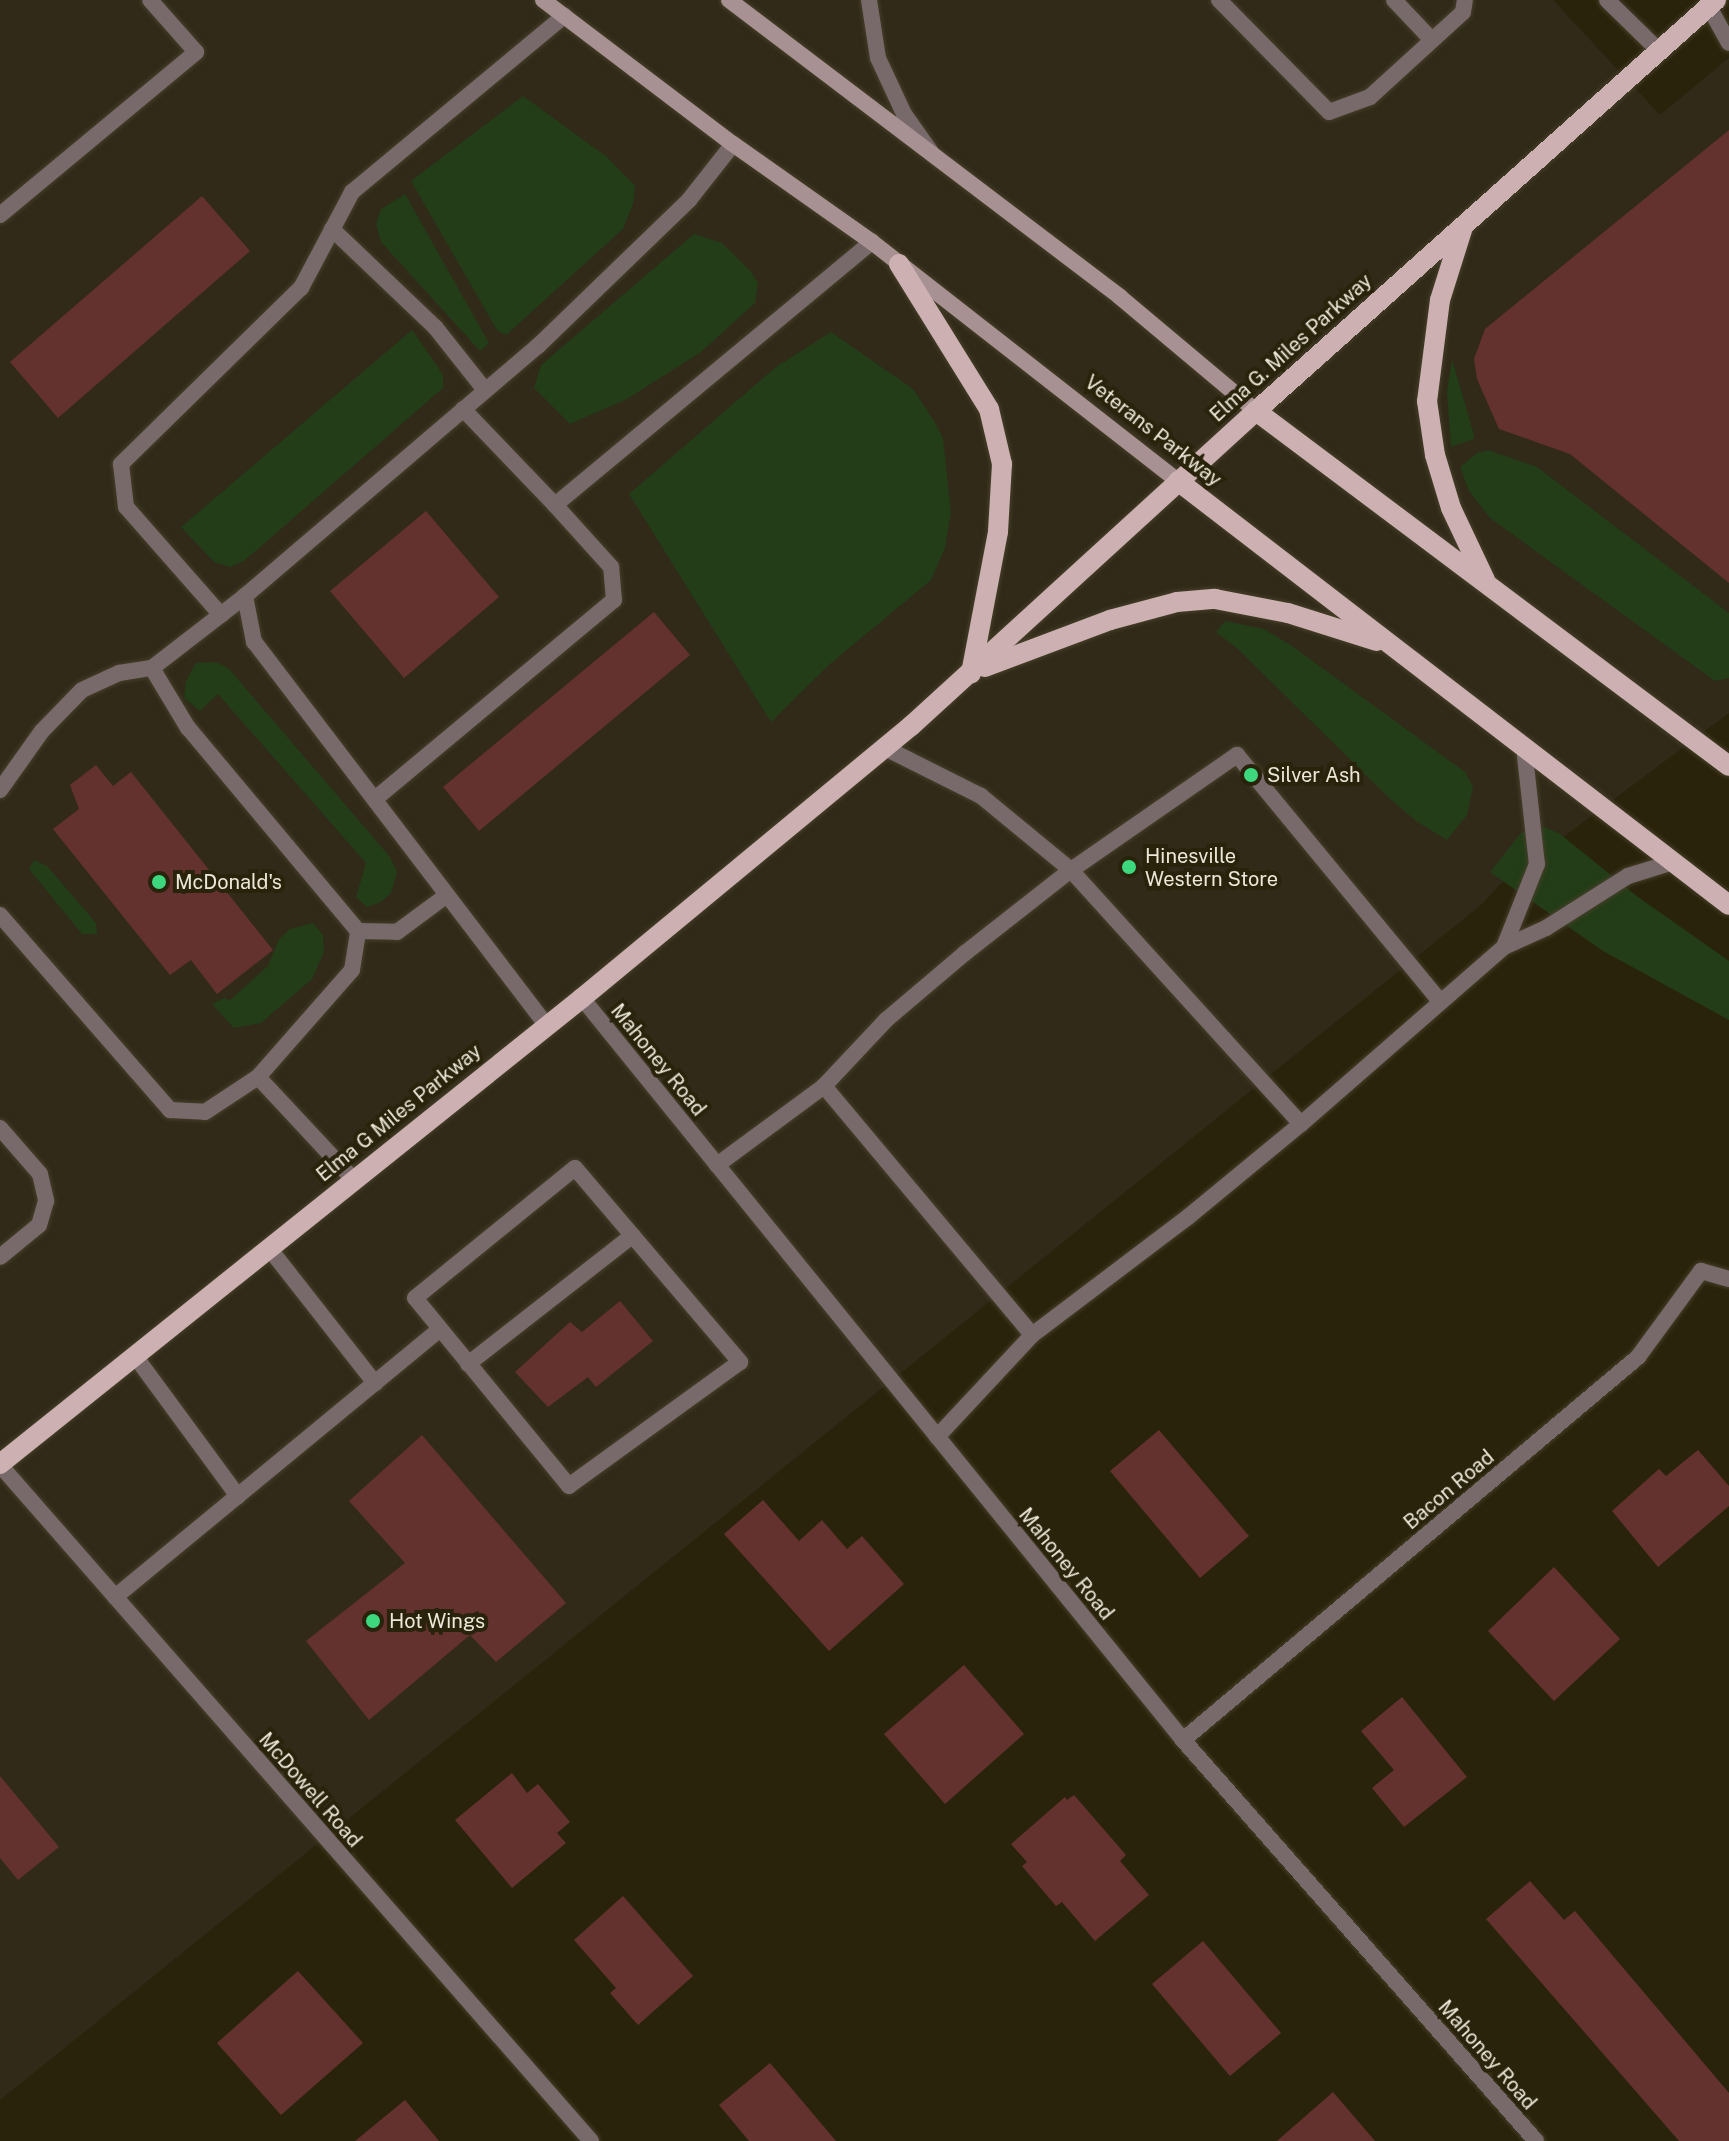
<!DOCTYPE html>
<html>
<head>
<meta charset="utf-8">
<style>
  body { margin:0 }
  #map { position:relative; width:1729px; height:2141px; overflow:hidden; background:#2a230b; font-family:"Public Sans",sans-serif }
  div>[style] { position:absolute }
  .commercial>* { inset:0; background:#312a19 }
  .green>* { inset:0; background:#223d17 }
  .building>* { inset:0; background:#64322e }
  .roads { filter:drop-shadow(0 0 2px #453f28) drop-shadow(0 0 2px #453f28) }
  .lane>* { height:16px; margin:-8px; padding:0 8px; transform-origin:8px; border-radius:8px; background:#78696b }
  .street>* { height:16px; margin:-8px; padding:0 8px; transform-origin:8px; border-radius:8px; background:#78696b }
  .secondary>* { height:16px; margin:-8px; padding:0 8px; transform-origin:8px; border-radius:8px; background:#a89193 }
  .primary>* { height:20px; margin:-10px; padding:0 10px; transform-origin:10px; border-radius:10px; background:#cdb0b2 }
  .dots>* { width:22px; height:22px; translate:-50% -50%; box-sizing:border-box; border:4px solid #2a230b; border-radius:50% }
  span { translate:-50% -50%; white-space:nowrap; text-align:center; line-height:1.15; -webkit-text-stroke:8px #2a230b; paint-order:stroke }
  .street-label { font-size:20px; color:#ece8d9 }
  .poi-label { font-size:20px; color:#ece8d9 }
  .left { translate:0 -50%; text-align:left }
</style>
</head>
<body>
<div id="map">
  <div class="commercial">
    <i style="clip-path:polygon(0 0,1553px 0,1660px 115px,1729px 58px,1729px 713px,1498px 886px,1482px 904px,0 2100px)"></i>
  </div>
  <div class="green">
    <i style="clip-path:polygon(523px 96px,607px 157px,635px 186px,633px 204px,623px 229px,506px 335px,497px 330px,411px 181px)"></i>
    <i style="clip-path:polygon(405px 194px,489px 343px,480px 351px,381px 242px,376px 224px,381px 209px)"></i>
    <i style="clip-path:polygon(694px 234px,722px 243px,751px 272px,758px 283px,755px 303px,701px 352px,627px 399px,570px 424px,534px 388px,541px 365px)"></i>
    <i style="clip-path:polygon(412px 330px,438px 367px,443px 376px,443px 388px,244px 561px,230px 567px,214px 562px,181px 527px)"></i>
    <i style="clip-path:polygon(831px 332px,913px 389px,934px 421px,943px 438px,951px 512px,945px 548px,931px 580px,830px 664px,771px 722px,629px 494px,776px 367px)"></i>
    <i style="clip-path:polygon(1452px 359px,1474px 435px,1474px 439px,1451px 447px,1447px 391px)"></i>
    <i style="clip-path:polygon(1488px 450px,1537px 467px,1729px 613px,1729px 678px,1715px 681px,1490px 518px,1469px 491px,1460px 467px,1477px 453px)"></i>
    <i style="clip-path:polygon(1225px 621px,1264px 629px,1292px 646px,1465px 772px,1473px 786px,1467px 815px,1447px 840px,1416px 821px,1387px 796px,1239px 650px,1216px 632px)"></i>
    <i style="clip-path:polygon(216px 662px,229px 669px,390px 857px,397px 872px,391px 893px,381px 902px,367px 907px,356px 897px,366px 863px,218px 694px,200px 711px,184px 698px,186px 681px,196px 663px)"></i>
    <i style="clip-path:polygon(1542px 826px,1560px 834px,1638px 897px,1729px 961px,1729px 1020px,1603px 951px,1490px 872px,1521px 833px)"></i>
    <i style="clip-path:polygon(34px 860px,47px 866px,96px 923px,97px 934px,82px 934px,29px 869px)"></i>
    <i style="clip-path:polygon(313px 923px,323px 935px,324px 952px,312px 979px,261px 1023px,234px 1028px,212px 1004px,224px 998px,230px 1000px,268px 966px,279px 939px,290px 929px)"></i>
  </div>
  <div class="building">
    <i style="clip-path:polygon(1729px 130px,1729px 583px,1570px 454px,1499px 429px,1477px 379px,1474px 359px,1485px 329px)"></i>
    <i style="clip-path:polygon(202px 196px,250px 251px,58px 418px,10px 362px)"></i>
    <i style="clip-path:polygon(426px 511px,499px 597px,404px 678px,330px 591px)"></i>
    <i style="clip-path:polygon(654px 612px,690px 655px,479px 831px,443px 787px)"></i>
    <i style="clip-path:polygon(96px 765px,113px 786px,131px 772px,273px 950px,217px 994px,191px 960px,170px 975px,53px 829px,79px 809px,70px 785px)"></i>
    <i style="clip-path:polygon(620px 1301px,653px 1341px,596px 1387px,588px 1377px,548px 1407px,515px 1372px,570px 1322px,582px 1332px)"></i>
    <i style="clip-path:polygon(1159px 1430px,1249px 1536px,1200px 1578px,1110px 1471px)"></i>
    <i style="clip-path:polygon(422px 1435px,566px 1603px,496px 1662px,470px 1635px,369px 1720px,306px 1641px,405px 1563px,349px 1501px)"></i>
    <i style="clip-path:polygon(1698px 1450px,1729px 1486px,1729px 1506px,1658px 1567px,1612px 1511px,1659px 1469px,1666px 1476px)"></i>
    <i style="clip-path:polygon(763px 1500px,799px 1541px,822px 1520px,847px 1549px,862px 1536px,904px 1584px,829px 1651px,724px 1534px)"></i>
    <i style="clip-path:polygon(1554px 1567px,1620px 1639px,1554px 1701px,1488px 1631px)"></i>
    <i style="clip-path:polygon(964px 1665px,1024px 1734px,945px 1804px,884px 1734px)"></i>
    <i style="clip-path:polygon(1402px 1697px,1467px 1777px,1404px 1827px,1372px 1788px,1394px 1770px,1361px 1731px)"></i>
    <i style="clip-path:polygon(512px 1773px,527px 1793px,538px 1784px,570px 1822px,557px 1833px,566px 1843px,512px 1888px,455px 1820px)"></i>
    <i style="clip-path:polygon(0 1776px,59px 1847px,18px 1880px,0 1858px)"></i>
    <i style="clip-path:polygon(1074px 1795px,1126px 1855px,1120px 1861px,1149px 1895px,1095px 1941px,1062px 1902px,1056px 1906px,1022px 1866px,1027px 1862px,1011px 1844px,1065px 1797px,1067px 1800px)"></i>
    <i style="clip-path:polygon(1530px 1881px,1564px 1920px,1575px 1911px,1729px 2093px,1729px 2141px,1679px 2141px,1486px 1919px)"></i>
    <i style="clip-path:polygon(623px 1896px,693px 1976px,638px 2025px,610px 1993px,616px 1988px,574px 1940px)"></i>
    <i style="clip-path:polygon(1203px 1941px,1281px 2033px,1230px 2076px,1152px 1984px)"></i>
    <i style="clip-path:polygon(298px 1971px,363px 2043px,281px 2115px,217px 2043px)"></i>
    <i style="clip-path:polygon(770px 2063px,836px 2141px,749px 2141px,719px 2105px)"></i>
    <i style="clip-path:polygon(1333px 2092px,1375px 2141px,1277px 2141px)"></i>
    <i style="clip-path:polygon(405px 2100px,439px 2141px,355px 2141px)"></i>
  </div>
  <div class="roads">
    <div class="lane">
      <i style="left:869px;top:0;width:59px;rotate:81.2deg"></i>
      <i style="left:878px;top:58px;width:62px;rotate:65.1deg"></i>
      <i style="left:904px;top:114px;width:47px;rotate:54.6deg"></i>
      <i style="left:1219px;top:0;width:157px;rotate:45.5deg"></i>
      <i style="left:1329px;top:112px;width:44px;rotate:-20.1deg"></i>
      <i style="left:1370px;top:97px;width:126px;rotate:-42.4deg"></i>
      <i style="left:1463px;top:12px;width:12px;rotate:-81deg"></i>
      <i style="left:1394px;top:0;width:55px;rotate:46.5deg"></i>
      <i style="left:1607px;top:0;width:73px;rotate:44.4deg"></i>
      <i style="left:0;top:215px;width:255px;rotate:-39.7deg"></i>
      <i style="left:196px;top:52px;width:69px;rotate:-131.5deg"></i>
      <i style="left:332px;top:229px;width:142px;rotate:43.6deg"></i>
      <i style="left:435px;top:327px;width:80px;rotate:51.6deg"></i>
      <i style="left:463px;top:409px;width:133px;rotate:46.2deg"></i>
      <i style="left:221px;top:615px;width:144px;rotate:-131.3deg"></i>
      <i style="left:126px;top:507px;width:43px;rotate:-96.6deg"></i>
      <i style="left:121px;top:464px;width:252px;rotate:-44.4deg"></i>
      <i style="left:301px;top:288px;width:109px;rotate:-62deg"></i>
      <i style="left:352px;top:192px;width:276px;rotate:-39.7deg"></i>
      <i style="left:1524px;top:747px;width:118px;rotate:83.7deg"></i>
      <i style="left:1537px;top:864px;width:89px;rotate:111.7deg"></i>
      <i style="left:1504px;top:947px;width:46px;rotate:-24.3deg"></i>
      <i style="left:1546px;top:928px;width:97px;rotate:-32.4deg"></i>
      <i style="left:1628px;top:876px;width:47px;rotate:-17.3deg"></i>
      <i style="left:0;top:790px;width:72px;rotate:-54.6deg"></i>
      <i style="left:42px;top:731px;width:57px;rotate:-45.7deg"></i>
      <i style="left:82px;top:690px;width:41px;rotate:-24.7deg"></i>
      <i style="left:119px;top:673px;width:33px;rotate:-9deg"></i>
      <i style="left:152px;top:668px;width:118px;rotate:-37.7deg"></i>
      <i style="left:375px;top:799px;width:311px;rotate:-39.8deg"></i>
      <i style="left:614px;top:600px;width:33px;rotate:-95deg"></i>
      <i style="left:611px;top:567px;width:84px;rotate:-132.1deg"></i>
      <i style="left:555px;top:505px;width:412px;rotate:-39.7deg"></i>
      <i style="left:0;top:915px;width:259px;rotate:48.9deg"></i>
      <i style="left:170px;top:1110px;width:35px;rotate:3deg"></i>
      <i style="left:205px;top:1112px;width:64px;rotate:-33.4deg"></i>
      <i style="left:258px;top:1077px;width:142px;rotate:-48.7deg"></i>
      <i style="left:352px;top:970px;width:39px;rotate:-81deg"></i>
      <i style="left:358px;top:931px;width:265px;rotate:-129.9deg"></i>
      <i style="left:188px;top:728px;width:70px;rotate:-121deg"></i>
      <i style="left:358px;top:931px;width:39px;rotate:1deg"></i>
      <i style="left:397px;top:932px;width:62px;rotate:-36.5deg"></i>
      <i style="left:547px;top:1026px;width:483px;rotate:-127.3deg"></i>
      <i style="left:254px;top:642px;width:47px;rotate:-101.1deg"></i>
      <i style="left:245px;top:596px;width:385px;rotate:-40.5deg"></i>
      <i style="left:538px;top:346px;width:210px;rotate:-44deg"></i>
      <i style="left:689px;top:200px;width:71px;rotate:-51.8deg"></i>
      <i style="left:258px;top:1077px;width:141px;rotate:47deg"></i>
      <i style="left:824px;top:1086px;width:91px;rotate:-46.8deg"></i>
      <i style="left:886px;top:1020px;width:104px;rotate:-40.3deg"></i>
      <i style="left:965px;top:953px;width:135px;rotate:-38.1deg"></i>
      <i style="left:1071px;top:870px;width:202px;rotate:-34.7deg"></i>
      <i style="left:1237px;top:755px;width:319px;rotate:50.5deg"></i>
      <i style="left:1301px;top:1124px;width:269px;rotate:-41.1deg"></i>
      <i style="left:0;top:1128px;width:61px;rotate:49deg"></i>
      <i style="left:40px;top:1174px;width:28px;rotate:77deg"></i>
      <i style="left:46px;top:1201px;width:25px;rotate:106deg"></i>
      <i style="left:39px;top:1225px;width:50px;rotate:140.6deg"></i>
      <i style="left:717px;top:1165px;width:133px;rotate:-36.4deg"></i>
      <i style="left:824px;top:1086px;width:324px;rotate:50.1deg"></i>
      <i style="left:1032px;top:1335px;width:196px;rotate:-37.1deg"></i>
      <i style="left:1188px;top:1217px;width:146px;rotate:-39.5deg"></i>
      <i style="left:1301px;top:1124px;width:343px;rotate:-132.2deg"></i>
      <i style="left:1071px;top:870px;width:117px;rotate:-140.6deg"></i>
      <i style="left:981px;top:796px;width:107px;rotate:-153.4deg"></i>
      <i style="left:575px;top:1168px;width:255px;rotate:49.6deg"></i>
      <i style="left:740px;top:1362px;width:211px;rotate:144.1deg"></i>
      <i style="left:569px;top:1486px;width:243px;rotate:-129.3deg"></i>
      <i style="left:415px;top:1298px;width:206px;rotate:-39.1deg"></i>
      <i style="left:269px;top:1248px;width:172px;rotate:51.9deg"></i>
      <i style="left:135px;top:1356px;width:174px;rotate:53.7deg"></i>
      <i style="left:468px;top:1364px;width:209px;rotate:-38deg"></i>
      <i style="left:937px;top:1437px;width:139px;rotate:-47deg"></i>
      <i style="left:115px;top:1597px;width:421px;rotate:-39.5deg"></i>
    </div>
    <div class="street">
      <i style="left:1709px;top:7px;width:41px;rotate:60.9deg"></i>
      <i style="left:582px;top:998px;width:955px;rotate:50.99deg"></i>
      <i style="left:1183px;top:1740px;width:534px;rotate:48.64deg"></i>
      <i style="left:0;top:1465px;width:898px;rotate:48.84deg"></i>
      <i style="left:1183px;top:1740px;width:595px;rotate:-40.09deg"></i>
      <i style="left:1638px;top:1357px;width:107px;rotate:-53.8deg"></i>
      <i style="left:1701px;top:1271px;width:29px;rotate:16deg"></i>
    </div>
    <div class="secondary">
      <i style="left:543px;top:0;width:238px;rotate:37.2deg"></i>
      <i style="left:733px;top:144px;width:170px;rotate:35.2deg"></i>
      <i style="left:872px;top:242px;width:388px;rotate:38deg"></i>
      <i style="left:729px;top:0;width:491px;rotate:37.2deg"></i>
      <i style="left:1120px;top:297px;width:177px;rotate:40deg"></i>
    </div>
    <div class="primary">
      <i style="left:1463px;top:227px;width:77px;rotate:107.5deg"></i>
      <i style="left:1440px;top:300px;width:102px;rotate:97.3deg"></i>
      <i style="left:1427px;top:401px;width:55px;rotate:81.6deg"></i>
      <i style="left:1435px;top:455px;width:55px;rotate:73.2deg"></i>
      <i style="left:1451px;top:508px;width:80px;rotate:64.7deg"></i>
      <i style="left:899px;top:264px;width:171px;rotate:58.2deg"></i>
      <i style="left:989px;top:409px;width:57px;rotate:76.7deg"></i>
      <i style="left:1002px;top:464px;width:68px;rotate:93.4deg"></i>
      <i style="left:998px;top:532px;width:144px;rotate:100.8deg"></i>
      <i style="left:1256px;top:411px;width:591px;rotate:36.89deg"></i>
      <i style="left:1178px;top:481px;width:695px;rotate:37.58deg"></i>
      <i style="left:985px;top:667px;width:134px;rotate:-20.6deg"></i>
      <i style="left:1110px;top:620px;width:69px;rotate:-15deg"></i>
      <i style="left:1177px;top:602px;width:38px;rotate:-5deg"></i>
      <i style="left:1215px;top:599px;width:74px;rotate:10.9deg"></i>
      <i style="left:1288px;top:613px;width:93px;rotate:17.5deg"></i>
      <i style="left:0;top:1464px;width:746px;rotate:-38.68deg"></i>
      <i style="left:582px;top:998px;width:427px;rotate:-39.6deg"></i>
      <i style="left:911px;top:726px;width:467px;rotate:-42.4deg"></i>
      <i style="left:1256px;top:411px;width:617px;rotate:-41.78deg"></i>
    </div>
  </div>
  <div class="dots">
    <i style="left:1251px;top:775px;background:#3dd77e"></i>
    <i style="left:1129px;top:867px;background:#3dd77e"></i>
    <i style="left:159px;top:882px;background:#3dd77e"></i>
    <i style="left:373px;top:1621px;background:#3dd77e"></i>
  </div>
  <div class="street-label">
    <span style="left:1291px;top:348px;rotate:-42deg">Elma G. Miles Parkway</span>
    <span style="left:1153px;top:431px;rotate:38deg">Veterans Parkway</span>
    <span style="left:658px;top:1060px;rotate:51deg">Mahoney Road</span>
    <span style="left:399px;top:1113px;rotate:-39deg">Elma G Miles Parkway</span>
    <span style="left:1449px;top:1490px;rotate:-40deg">Bacon Road</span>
    <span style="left:1066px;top:1564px;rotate:51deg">Mahoney Road</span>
    <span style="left:310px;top:1790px;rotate:49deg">McDowell Road</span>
    <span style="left:1487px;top:2055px;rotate:49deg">Mahoney Road</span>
  </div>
  <div class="poi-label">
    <span class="left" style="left:1267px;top:775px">Silver Ash</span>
    <span class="left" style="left:1145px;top:868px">Hinesville<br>Western Store</span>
    <span class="left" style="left:175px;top:882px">McDonald's</span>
    <span class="left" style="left:389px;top:1621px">Hot Wings</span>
  </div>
</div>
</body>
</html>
